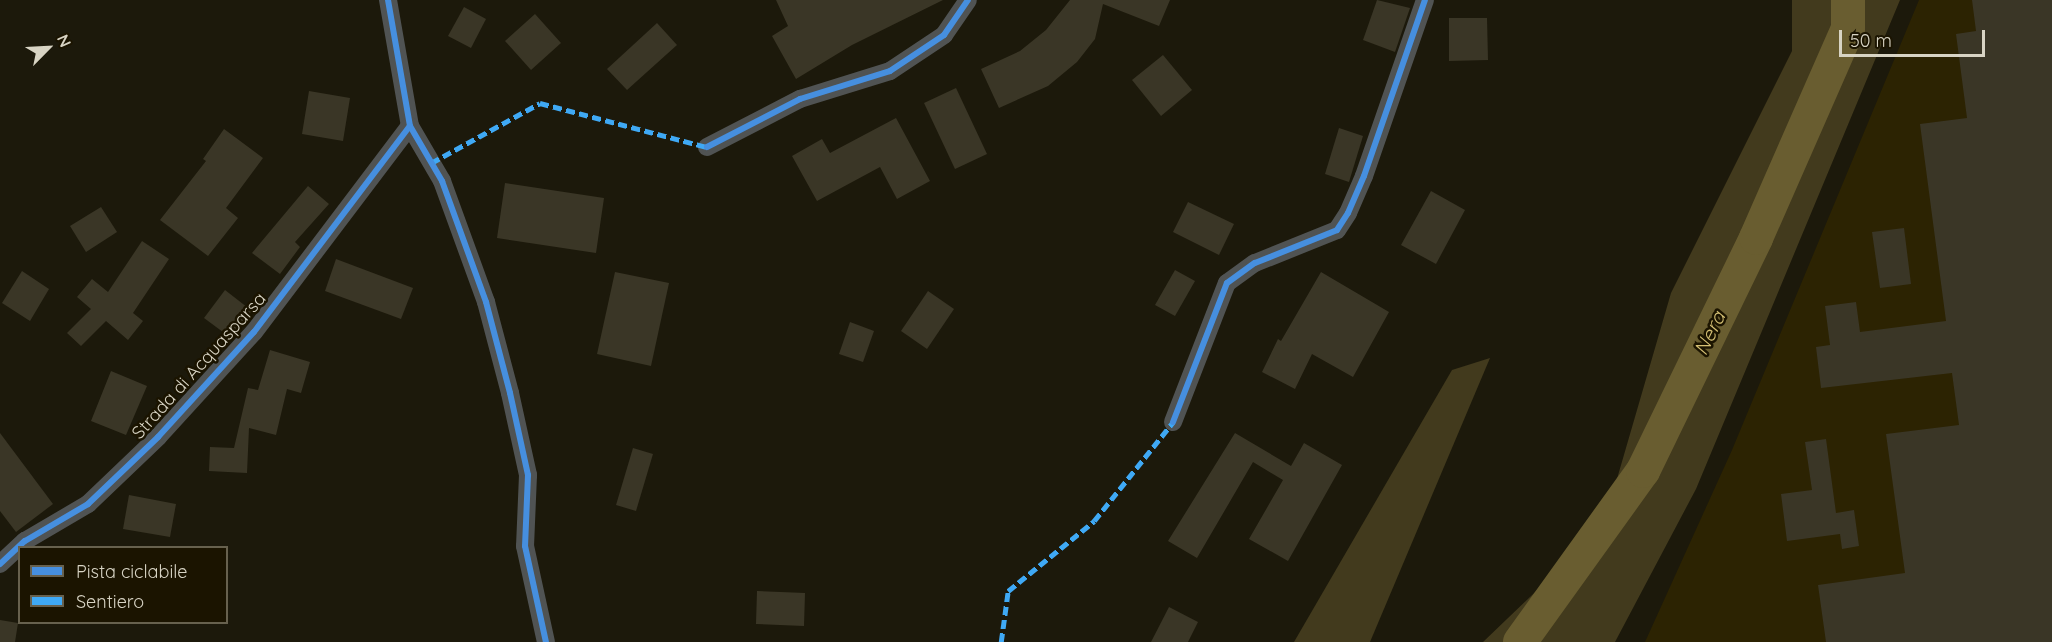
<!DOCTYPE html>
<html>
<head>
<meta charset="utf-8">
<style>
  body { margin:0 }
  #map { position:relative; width:2052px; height:642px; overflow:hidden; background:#1c190b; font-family:Quicksand,sans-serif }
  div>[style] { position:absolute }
  .built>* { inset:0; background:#2c2302 }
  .green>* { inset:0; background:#423a1d }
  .river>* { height:34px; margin:-17px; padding:0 17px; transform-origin:17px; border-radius:17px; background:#695d30 }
  .building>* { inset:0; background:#3a3626 }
  .street>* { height:18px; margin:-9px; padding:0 9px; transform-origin:9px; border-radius:9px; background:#505353 }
  .quiet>* { height:4.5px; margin-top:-2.25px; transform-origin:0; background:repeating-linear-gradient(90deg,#3fa9f5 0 9px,transparent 0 13.5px) }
  .cycleway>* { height:6px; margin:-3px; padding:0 3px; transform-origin:3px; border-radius:3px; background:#468fdf }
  span { translate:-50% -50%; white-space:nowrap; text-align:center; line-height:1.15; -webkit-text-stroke:5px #1b1400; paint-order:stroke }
  .street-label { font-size:18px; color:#d8d4c4 }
  .water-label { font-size:20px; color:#d5c074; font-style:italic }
  .legend { position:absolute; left:18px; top:546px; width:210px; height:78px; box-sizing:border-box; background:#1b1400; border:2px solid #67614e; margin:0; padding:8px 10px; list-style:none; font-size:18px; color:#d8d4c4 }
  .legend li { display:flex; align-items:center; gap:12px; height:30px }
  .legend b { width:30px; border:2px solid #67614e }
  .north { position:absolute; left:18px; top:18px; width:60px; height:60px; -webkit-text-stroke:4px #1b1400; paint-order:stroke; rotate:66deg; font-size:16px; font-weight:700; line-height:24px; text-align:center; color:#d8d4c4 }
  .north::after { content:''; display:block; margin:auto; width:21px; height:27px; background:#d8d4c4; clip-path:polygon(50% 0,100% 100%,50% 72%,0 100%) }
  .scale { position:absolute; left:1839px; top:30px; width:146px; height:27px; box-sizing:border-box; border:3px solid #d8d4c4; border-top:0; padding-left:8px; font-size:18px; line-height:21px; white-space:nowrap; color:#d8d4c4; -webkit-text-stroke:4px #1b1400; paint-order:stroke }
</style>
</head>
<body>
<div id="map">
  <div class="built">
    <i style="clip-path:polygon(1919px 0,2052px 0,2052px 642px,1645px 642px,1732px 450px)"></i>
  </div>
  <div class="green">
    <i style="clip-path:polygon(1792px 0,1900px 0,1696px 489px,1615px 642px,1483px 642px,1603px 527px,1671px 293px,1792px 51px)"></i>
    <i style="clip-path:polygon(1490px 358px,1370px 642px,1294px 642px,1452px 370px)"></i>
  </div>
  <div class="river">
    <i style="left:1520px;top:642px;width:211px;rotate:-54.3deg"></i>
    <i style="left:1643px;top:471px;width:259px;rotate:-64.1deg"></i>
    <i style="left:1756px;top:238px;width:229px;rotate:-66.3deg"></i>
    <i style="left:1848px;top:28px;width:28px;rotate:-90deg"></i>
  </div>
  <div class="building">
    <i style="clip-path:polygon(776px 0,943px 0,852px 45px,796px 79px,772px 36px,788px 26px)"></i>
    <i style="clip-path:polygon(1070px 0,1170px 0,1159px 26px,1103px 4px,1095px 39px,1077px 62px,1048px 86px,999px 108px,981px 69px,1020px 51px,1046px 30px)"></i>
    <i style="clip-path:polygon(1377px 0,1410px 8px,1395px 52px,1363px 40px)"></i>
    <i style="clip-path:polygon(1972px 0,2052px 0,2052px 642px,1826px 642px,1818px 585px,1905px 573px,1886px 434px,1959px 425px,1952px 373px,1821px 388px,1816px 347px,1830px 345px,1825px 306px,1856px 302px,1860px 332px,1946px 321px,1920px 124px,1967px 118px,1956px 34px,1976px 31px)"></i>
    <i style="clip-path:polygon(464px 7px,486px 19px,471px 48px,448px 36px)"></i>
    <i style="clip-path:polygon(535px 14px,561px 43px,531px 70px,505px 41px)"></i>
    <i style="clip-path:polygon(1449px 18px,1487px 18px,1488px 60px,1449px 61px)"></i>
    <i style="clip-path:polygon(657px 23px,677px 45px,627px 90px,607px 69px)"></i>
    <i style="clip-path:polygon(1163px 55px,1192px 90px,1161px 116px,1132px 80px)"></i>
    <i style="clip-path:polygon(956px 88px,987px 154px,955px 169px,924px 103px)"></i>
    <i style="clip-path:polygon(309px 91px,350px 98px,343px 141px,302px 134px)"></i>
    <i style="clip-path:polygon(896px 118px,930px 181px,897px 199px,880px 167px,817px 201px,792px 156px,822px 139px,830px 153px)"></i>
    <i style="clip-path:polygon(1339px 128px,1363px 136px,1349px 182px,1325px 174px)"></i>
    <i style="clip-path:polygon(224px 129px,263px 158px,226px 208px,238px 218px,208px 256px,160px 220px,206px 161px,203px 159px)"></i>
    <i style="clip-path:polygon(505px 183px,604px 198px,596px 253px,497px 238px)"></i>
    <i style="clip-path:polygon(308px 186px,329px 204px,295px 242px,300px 247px,280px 274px,252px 253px)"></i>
    <i style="clip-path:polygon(1431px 191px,1465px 210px,1436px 264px,1401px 245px)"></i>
    <i style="clip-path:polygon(1188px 202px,1234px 224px,1219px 255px,1173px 232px)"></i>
    <i style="clip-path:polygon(101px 207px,117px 232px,86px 252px,70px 226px)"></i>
    <i style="clip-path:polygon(1904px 228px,1911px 284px,1880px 288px,1872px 232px)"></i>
    <i style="clip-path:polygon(142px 241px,169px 259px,133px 313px,143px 321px,128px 340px,106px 321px,81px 346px,67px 333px,91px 309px,77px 297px,92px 279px,108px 292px)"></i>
    <i style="clip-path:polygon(336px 259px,413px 288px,401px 319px,325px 291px)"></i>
    <i style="clip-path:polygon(1175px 270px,1195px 281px,1175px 316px,1155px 305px)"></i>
    <i style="clip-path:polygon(22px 271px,49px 289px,30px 321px,2px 303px)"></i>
    <i style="clip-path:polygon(615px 272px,669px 283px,651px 366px,597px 354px)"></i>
    <i style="clip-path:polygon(1321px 272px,1389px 312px,1353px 377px,1312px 354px,1295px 389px,1262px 372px,1278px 339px,1281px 341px)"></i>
    <i style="clip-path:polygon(225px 290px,252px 311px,231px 338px,204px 318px)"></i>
    <i style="clip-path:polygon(928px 291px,954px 309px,927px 349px,901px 331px)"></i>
    <i style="clip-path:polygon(850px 322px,874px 331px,863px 362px,839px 354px)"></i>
    <i style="clip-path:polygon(270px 350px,310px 362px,301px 393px,287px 389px,276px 435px,249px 428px,247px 473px,209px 471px,210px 447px,234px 448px,248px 388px,258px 390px)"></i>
    <i style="clip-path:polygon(111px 371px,147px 386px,126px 435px,91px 421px)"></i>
    <i style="clip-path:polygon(0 433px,53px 504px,16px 532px,0 511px)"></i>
    <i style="clip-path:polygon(1235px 433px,1291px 466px,1304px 443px,1342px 465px,1288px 561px,1249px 539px,1283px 480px,1253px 462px,1197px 558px,1168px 541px)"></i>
    <i style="clip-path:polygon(1826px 439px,1836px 513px,1854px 510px,1859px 546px,1842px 549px,1840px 534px,1787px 541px,1781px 494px,1812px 490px,1805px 442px)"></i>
    <i style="clip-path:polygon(633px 448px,653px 454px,636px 511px,616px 505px)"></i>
    <i style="clip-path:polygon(129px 495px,176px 504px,170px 537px,123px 529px)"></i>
    <i style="clip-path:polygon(757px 591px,805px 593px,804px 626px,756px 624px)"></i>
    <i style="clip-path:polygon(1169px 607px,1198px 622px,1188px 642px,1151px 642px)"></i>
    <i style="clip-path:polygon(0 620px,18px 623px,15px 642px,0 642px)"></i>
  </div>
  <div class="street">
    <i style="left:388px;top:0;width:128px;rotate:80.1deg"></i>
    <i style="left:410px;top:126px;width:64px;rotate:59.8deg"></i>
    <i style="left:442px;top:181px;width:129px;rotate:70deg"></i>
    <i style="left:486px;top:302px;width:94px;rotate:75.2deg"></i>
    <i style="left:510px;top:393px;width:84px;rotate:77.6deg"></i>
    <i style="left:528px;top:475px;width:71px;rotate:92.4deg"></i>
    <i style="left:525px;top:546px;width:98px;rotate:77.7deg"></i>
    <i style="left:707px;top:147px;width:105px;rotate:-27.3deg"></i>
    <i style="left:800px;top:99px;width:94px;rotate:-17.3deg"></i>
    <i style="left:890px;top:71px;width:65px;rotate:-33.7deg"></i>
    <i style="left:944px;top:35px;width:42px;rotate:-55.6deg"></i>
    <i style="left:1173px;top:422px;width:149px;rotate:-68.8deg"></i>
    <i style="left:1227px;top:283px;width:34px;rotate:-36deg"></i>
    <i style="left:1255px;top:263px;width:88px;rotate:-21.9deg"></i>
    <i style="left:1337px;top:230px;width:20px;rotate:-57deg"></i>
    <i style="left:1348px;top:213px;width:40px;rotate:-66.6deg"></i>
    <i style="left:1364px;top:176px;width:186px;rotate:-70.9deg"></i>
    <i style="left:0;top:564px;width:34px;rotate:-43deg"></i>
    <i style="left:25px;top:541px;width:73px;rotate:-30.4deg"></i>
    <i style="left:88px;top:504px;width:97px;rotate:-43.7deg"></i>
    <i style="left:158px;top:437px;width:142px;rotate:-47.6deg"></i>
    <i style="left:254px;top:332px;width:258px;rotate:-52.9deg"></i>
  </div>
  <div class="quiet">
    <i style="left:431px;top:163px;width:124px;rotate:-28.8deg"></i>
    <i style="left:540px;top:103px;width:173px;rotate:14.8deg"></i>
    <i style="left:1001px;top:642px;width:51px;rotate:-82.2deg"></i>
    <i style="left:1008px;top:591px;width:111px;rotate:-39.1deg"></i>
    <i style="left:1094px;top:521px;width:127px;rotate:-51.4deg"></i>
  </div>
  <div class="cycleway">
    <i style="left:388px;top:0;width:128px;rotate:80.1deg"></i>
    <i style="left:410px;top:126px;width:64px;rotate:59.8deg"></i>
    <i style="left:442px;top:181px;width:129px;rotate:70deg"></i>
    <i style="left:486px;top:302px;width:94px;rotate:75.2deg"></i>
    <i style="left:510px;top:393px;width:84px;rotate:77.6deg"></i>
    <i style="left:528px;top:475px;width:71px;rotate:92.4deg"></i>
    <i style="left:525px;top:546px;width:98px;rotate:77.7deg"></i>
    <i style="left:707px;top:147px;width:105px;rotate:-27.3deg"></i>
    <i style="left:800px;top:99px;width:94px;rotate:-17.3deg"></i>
    <i style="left:890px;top:71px;width:65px;rotate:-33.7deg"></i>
    <i style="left:944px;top:35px;width:42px;rotate:-55.6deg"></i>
    <i style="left:1173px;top:422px;width:149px;rotate:-68.8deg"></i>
    <i style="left:1227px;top:283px;width:34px;rotate:-36deg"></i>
    <i style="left:1255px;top:263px;width:88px;rotate:-21.9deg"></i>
    <i style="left:1337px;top:230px;width:20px;rotate:-57deg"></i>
    <i style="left:1348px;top:213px;width:40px;rotate:-66.6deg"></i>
    <i style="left:1364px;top:176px;width:186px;rotate:-70.9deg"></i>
    <i style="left:0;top:564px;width:34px;rotate:-43deg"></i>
    <i style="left:25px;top:541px;width:73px;rotate:-30.4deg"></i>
    <i style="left:88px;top:504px;width:97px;rotate:-43.7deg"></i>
    <i style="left:158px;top:437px;width:142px;rotate:-47.6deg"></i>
    <i style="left:254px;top:332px;width:258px;rotate:-52.9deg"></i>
  </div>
  <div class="street-label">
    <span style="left:199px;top:366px;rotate:-48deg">Strada di Acquasparsa</span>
  </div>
  <div class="water-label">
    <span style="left:1709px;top:333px;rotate:-64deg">Nera</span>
  </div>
  <ul class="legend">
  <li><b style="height:8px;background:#468fdf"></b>Pista ciclabile</li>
  <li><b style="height:8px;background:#3fa9f5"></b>Sentiero</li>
  </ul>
  <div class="north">N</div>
  <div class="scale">50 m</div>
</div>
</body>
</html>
